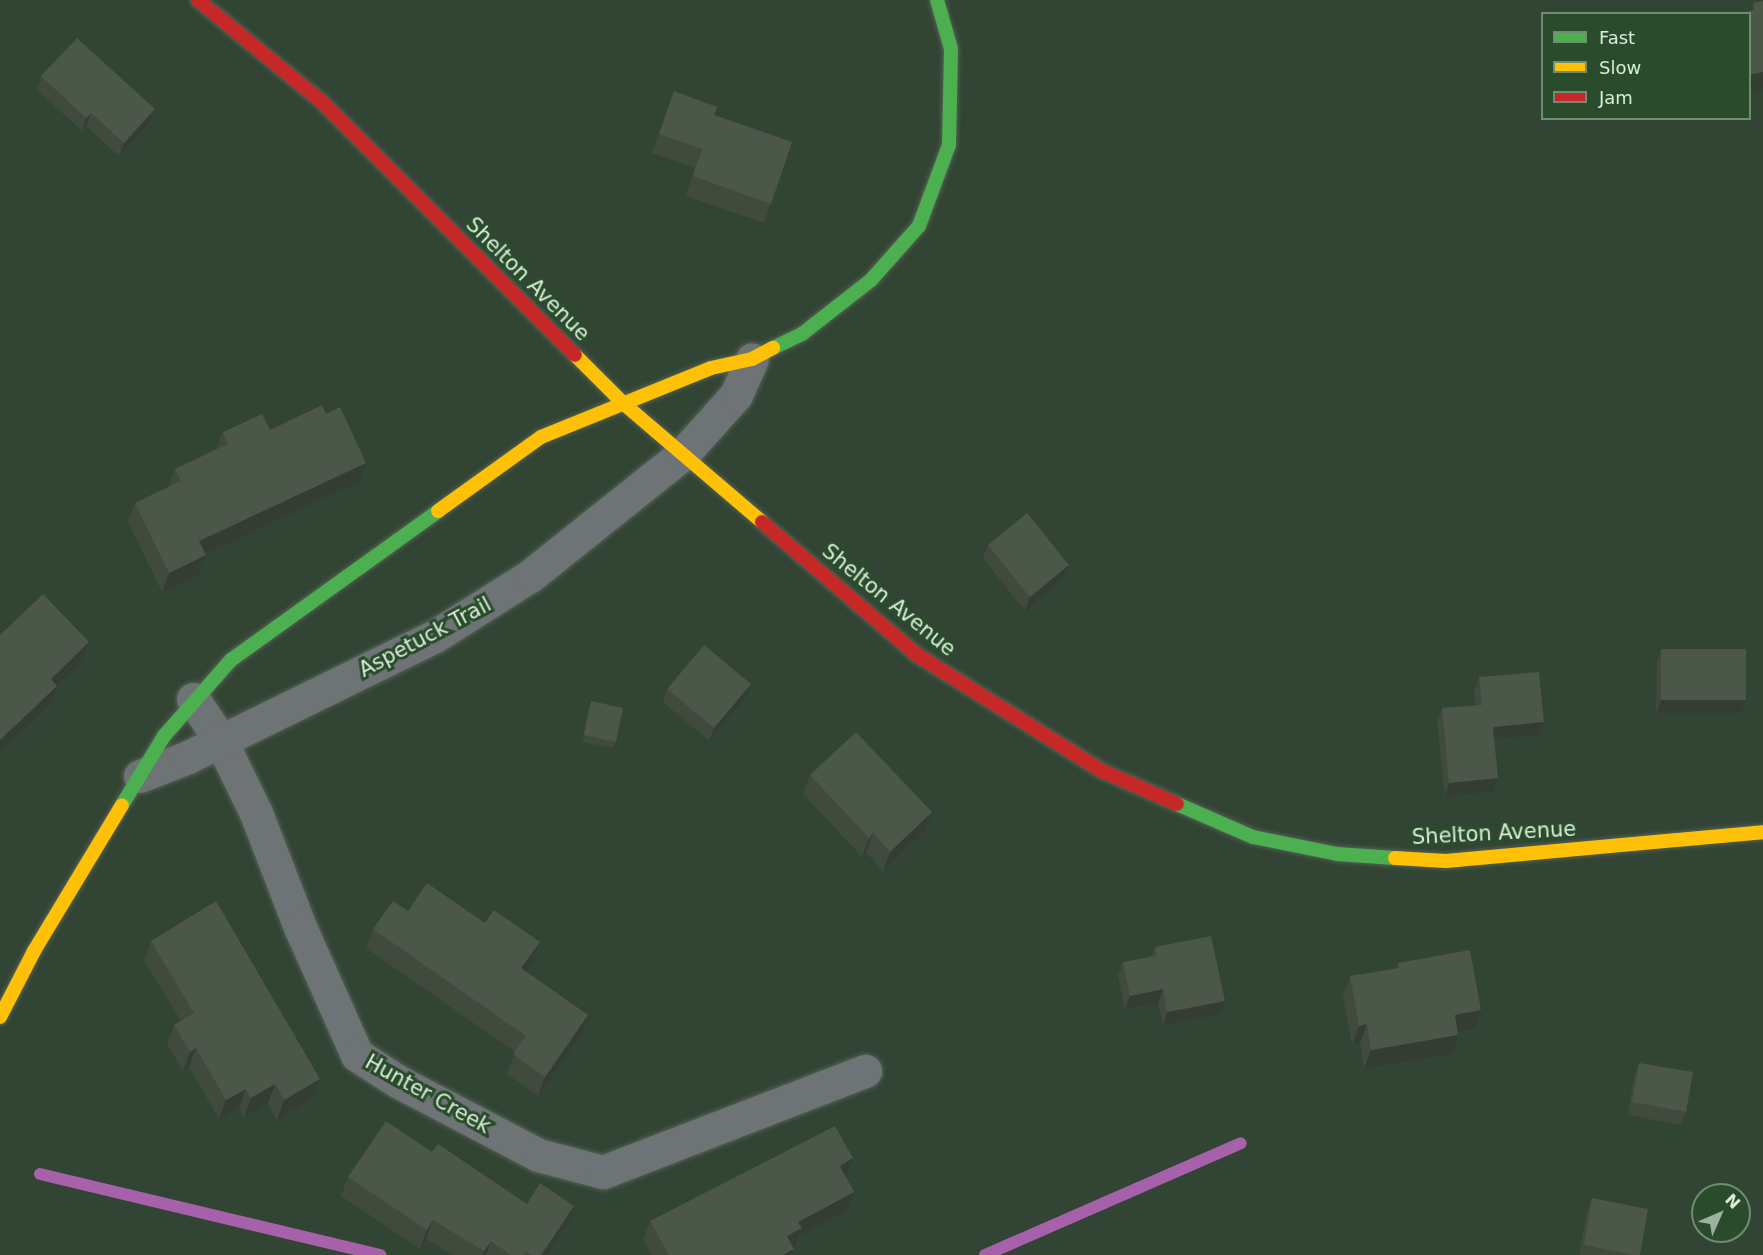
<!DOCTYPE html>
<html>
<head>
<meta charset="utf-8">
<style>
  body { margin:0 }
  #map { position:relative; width:1763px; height:1255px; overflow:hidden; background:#324433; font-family:"DejaVu Sans",sans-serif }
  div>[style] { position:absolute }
  .stream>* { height:12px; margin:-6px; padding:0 6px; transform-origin:6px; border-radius:6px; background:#a760aa }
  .roads { filter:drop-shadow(0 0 2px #526153) drop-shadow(0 0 2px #526153) }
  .street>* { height:33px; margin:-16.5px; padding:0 16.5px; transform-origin:16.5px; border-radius:16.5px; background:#6e7376 }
  .fast>* { height:14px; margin:-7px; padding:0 7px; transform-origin:7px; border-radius:7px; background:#4caf50 }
  .slow>* { height:14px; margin:-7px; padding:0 7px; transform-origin:7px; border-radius:7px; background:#ffc107 }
  .jam>* { height:14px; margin:-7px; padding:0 7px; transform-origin:7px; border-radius:7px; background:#c62828 }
  .wall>* { inset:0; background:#404b3e }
  .shaded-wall>* { inset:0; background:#343d32 }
  .building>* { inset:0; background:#4b5748 }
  span { translate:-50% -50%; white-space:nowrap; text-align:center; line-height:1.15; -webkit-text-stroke:6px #2a4c2c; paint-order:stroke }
  .street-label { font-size:21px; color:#d8ecd9 }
  .legend { position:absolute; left:1541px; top:12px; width:210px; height:108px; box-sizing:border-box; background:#2a4c2c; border:2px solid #708c71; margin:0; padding:8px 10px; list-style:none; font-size:18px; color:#d8ecd9 }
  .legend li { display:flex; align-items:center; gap:12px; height:30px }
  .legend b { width:30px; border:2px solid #708c71 }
  .north { position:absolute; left:1691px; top:1183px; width:60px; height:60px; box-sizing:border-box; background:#2a4c2c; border:2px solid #708c71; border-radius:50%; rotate:45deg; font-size:16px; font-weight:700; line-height:24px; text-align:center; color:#d8ecd9 }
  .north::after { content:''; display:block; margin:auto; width:21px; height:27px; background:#9eb19f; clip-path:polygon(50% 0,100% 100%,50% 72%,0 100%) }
</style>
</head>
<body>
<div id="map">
  <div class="stream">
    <i style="left:40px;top:1174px;width:350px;rotate:13.4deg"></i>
    <i style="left:985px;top:1255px;width:279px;rotate:-23.6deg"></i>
  </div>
  <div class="roads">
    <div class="street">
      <i style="left:193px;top:699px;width:50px;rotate:56.3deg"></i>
      <i style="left:221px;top:741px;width:80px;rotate:64.1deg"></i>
      <i style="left:256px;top:813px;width:122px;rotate:68.9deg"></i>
      <i style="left:300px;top:927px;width:140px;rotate:66deg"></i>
      <i style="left:357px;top:1055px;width:50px;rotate:32.7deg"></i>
      <i style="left:399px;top:1082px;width:157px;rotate:27.7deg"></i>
      <i style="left:538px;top:1155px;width:67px;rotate:14.7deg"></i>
      <i style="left:603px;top:1172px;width:281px;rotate:-21.1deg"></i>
      <i style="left:140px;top:776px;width:52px;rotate:-21.6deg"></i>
      <i style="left:188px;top:757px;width:275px;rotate:-26.1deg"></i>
      <i style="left:435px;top:636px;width:112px;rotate:-32.3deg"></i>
      <i style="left:530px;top:576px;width:196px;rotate:-38.6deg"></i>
      <i style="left:683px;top:454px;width:79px;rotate:-48.1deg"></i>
      <i style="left:736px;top:395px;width:39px;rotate:-66deg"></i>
    </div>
    <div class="fast">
      <i style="left:773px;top:348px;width:32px;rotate:-26deg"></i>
      <i style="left:802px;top:334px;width:88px;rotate:-38deg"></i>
      <i style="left:871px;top:280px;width:72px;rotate:-48.4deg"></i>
      <i style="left:919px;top:226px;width:86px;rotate:-69.7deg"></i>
      <i style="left:949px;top:145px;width:96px;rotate:-88.8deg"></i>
      <i style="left:951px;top:49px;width:51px;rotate:-105.9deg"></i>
      <i style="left:1177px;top:804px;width:83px;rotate:23.5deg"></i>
      <i style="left:1253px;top:837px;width:86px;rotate:11.4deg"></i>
      <i style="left:1337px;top:854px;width:58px;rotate:3.9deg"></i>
      <i style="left:122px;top:805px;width:81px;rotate:-58.7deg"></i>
      <i style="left:164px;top:736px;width:101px;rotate:-48.6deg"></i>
      <i style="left:231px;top:660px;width:255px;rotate:-35.7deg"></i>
    </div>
    <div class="slow">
      <i style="left:575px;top:355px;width:69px;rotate:45deg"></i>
      <i style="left:624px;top:404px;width:182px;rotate:40.5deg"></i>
      <i style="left:438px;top:511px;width:127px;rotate:-35.7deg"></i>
      <i style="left:541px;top:437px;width:183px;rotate:-22.1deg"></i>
      <i style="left:711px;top:368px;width:42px;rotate:-12.4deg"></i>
      <i style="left:752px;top:359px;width:24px;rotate:-28deg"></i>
      <i style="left:1395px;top:858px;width:51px;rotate:3.4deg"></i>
      <i style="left:1446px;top:861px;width:318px;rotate:-5.2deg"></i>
      <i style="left:0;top:1017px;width:74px;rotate:-62.7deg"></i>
      <i style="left:34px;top:951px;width:170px;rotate:-58.9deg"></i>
    </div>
    <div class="jam">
      <i style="left:198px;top:0;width:159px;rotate:39.4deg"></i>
      <i style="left:321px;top:101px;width:359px;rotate:45deg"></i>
      <i style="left:762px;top:522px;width:204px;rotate:40.6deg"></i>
      <i style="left:917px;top:655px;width:216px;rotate:32.1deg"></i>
      <i style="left:1100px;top:770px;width:84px;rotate:23.8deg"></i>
    </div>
  </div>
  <div class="wall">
    <i style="clip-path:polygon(41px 76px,150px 122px,119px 156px,86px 126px,82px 131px,37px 90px)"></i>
    <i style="clip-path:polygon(674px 91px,714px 115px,792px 142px,764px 223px,686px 196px,695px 168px,652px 153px)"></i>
    <i style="clip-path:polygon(270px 430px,359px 482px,205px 554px,199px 574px,162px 592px,128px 522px,135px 503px,168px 487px,175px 469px,216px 449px,223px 432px)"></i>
    <i style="clip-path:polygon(988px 545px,1064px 578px,1025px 611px,983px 558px)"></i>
    <i style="clip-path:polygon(1661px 649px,1746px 700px,1741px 713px,1656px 713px,1657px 662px)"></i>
    <i style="clip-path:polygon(1479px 677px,1539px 735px,1494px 739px,1493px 792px,1445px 796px,1437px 721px,1442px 708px,1476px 705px,1474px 691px)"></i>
    <i style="clip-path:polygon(667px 689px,746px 697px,709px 741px,663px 702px)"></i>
    <i style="clip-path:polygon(591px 701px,616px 742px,613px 748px,582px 742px,589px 707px)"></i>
    <i style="clip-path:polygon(810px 775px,932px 812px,925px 831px,883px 871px,866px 852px,862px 857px,803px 794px)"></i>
    <i style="clip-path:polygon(408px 911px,485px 923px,540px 942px,533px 961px,525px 971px,588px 1015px,582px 1034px,538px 1096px,507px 1074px,515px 1052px,366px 948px,373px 929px)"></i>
    <i style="clip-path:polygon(151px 941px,313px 1098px,277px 1120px,268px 1103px,244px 1117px,239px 1108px,219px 1119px,189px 1067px,183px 1071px,167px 1044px,174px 1025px,181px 1021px,144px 960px)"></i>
    <i style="clip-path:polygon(1155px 947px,1220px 1014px,1163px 1026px,1158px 1003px,1125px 1009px,1118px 976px,1123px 962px,1151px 957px)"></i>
    <i style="clip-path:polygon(1398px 963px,1474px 1029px,1458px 1032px,1452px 1054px,1364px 1069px,1360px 1043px,1352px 1045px,1343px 995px,1350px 976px,1396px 969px)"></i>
    <i style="clip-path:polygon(1639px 1063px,1686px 1112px,1681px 1125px,1628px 1115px,1634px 1076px)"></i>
    <i style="clip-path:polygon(432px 1152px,567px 1225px,547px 1255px,453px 1255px,426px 1239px,420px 1249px,341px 1196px,348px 1177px)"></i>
    <i style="clip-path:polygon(846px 1177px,854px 1192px,847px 1211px,799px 1236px,795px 1248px,793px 1248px,792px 1255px,652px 1255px,643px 1240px,650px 1221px)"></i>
    <i style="clip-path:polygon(1592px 1198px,1640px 1255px,1579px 1255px,1587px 1211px)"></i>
  </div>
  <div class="shaded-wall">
    <i style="clip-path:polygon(1763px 72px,1763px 90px,1749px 93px,1749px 75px)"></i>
    <i style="clip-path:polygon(155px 109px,150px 122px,119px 156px,124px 143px)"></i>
    <i style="clip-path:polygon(91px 113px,86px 126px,82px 131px,86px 118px)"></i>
    <i style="clip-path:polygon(366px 463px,359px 482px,192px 560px,199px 541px)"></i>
    <i style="clip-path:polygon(206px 555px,199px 574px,162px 592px,169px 573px)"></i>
    <i style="clip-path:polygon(1069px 565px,1064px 578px,1025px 611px,1030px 597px)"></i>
    <i style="clip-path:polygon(89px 642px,82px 661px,44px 698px,51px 679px)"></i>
    <i style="clip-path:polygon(751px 684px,746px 697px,709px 741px,714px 728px)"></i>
    <i style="clip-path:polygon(57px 686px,50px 705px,0 753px,0 740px)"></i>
    <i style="clip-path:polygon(1661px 700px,1746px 700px,1741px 713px,1656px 713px)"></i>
    <i style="clip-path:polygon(1544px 722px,1539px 735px,1488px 740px,1493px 727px)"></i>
    <i style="clip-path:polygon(1498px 778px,1493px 792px,1445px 796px,1449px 783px)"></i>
    <i style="clip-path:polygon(932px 812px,925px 831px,883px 871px,890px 852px)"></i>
    <i style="clip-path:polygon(873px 833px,866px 852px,862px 857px,869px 838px)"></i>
    <i style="clip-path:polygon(540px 942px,533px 961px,514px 987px,521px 968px)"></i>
    <i style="clip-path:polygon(1163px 989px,1158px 1003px,1125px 1009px,1130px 996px)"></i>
    <i style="clip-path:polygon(1225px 1001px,1220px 1014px,1163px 1026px,1167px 1012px)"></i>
    <i style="clip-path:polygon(1481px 1010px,1474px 1029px,1448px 1034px,1455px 1015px)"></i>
    <i style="clip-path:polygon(588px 1015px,582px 1034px,538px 1096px,545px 1077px)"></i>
    <i style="clip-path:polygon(1367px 1024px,1360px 1043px,1352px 1045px,1359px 1026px)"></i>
    <i style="clip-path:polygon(1458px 1035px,1452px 1054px,1364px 1069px,1371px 1050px)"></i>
    <i style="clip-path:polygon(196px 1048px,189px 1067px,183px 1071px,190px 1052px)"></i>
    <i style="clip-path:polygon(320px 1079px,313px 1098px,277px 1120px,284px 1100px)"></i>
    <i style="clip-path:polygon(275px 1084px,268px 1103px,244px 1117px,251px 1098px)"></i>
    <i style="clip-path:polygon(246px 1089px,239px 1108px,219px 1119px,226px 1100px)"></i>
    <i style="clip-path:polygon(853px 1158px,846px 1178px,840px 1166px)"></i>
    <i style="clip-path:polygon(854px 1192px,847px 1211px,799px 1236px,795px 1248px,780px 1255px,787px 1236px,798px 1222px)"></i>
    <i style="clip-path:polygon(574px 1206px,567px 1225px,547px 1255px,541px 1255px)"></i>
    <i style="clip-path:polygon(433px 1220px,426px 1239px,420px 1249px,427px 1230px)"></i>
    <i style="clip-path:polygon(491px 1241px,486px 1255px,483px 1255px,484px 1251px)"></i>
    <i style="clip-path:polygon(794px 1249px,792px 1255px,783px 1255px)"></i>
  </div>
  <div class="building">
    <i style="clip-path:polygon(1763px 1px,1763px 72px,1749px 75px,1749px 14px,1737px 14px,1754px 10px,1753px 3px)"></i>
    <i style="clip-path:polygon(77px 38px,155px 109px,124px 143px,91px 113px,86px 118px,41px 76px)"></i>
    <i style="clip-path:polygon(674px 91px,717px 107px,714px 115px,792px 142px,771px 204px,693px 176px,702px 149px,659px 134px)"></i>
    <i style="clip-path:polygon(322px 405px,326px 414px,340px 407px,366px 463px,199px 541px,206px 555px,169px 573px,135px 503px,181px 481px,175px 469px,228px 444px,223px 432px,262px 414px,270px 430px)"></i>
    <i style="clip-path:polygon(1027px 513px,1069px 565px,1030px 597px,988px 545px)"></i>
    <i style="clip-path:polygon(43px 594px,89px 642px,51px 679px,57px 686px,0 740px,0 635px)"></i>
    <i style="clip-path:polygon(704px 645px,751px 684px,714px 728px,667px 689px)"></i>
    <i style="clip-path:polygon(1661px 649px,1746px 649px,1746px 700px,1661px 700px)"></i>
    <i style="clip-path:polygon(1539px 672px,1544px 722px,1493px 727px,1498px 778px,1449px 783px,1442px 708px,1482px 705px,1479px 677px)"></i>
    <i style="clip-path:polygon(591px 701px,623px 708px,616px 742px,584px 735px)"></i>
    <i style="clip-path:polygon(856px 732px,932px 812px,890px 852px,873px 833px,869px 838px,810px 775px)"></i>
    <i style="clip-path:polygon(427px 883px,485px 923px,494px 910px,540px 942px,521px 968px,588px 1015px,545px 1077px,513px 1054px,526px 1036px,373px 929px,393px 901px,408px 911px)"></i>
    <i style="clip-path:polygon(216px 901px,320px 1079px,284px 1100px,275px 1084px,251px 1098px,246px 1089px,226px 1100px,196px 1048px,190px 1052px,174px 1025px,194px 1013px,151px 941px)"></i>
    <i style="clip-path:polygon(1211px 936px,1225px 1001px,1167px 1012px,1163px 989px,1130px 996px,1123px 962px,1157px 956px,1155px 947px)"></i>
    <i style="clip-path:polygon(1470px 950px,1481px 1010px,1455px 1015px,1458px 1035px,1371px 1050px,1367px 1024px,1359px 1026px,1350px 976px,1399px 968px,1398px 963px)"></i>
    <i style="clip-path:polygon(1639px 1063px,1693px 1072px,1686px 1112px,1632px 1102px)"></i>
    <i style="clip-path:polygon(386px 1121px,432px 1152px,438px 1144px,527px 1204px,540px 1183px,574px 1206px,541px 1255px,532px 1255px,526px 1251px,523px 1255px,511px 1255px,491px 1241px,484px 1251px,433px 1220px,427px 1230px,348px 1177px)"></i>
    <i style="clip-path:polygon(835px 1126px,853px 1158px,840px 1166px,854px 1192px,798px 1222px,802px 1228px,787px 1236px,794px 1249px,783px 1255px,669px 1255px,650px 1221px)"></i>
    <i style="clip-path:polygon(1592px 1198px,1648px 1209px,1640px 1255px,1634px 1255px,1584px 1245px)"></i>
  </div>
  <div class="street-label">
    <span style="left:528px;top:279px;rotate:45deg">Shelton Avenue</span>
    <span style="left:889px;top:600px;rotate:39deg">Shelton Avenue</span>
    <span style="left:425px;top:637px;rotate:-28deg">Aspetuck Trail</span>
    <span style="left:1494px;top:833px;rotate:-3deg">Shelton Avenue</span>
    <span style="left:428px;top:1094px;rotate:29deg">Hunter Creek</span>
  </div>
  <ul class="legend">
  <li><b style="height:8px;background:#4caf50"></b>Fast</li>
  <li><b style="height:8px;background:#ffc107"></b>Slow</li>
  <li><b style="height:8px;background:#c62828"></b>Jam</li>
  </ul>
  <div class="north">N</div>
</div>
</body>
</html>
